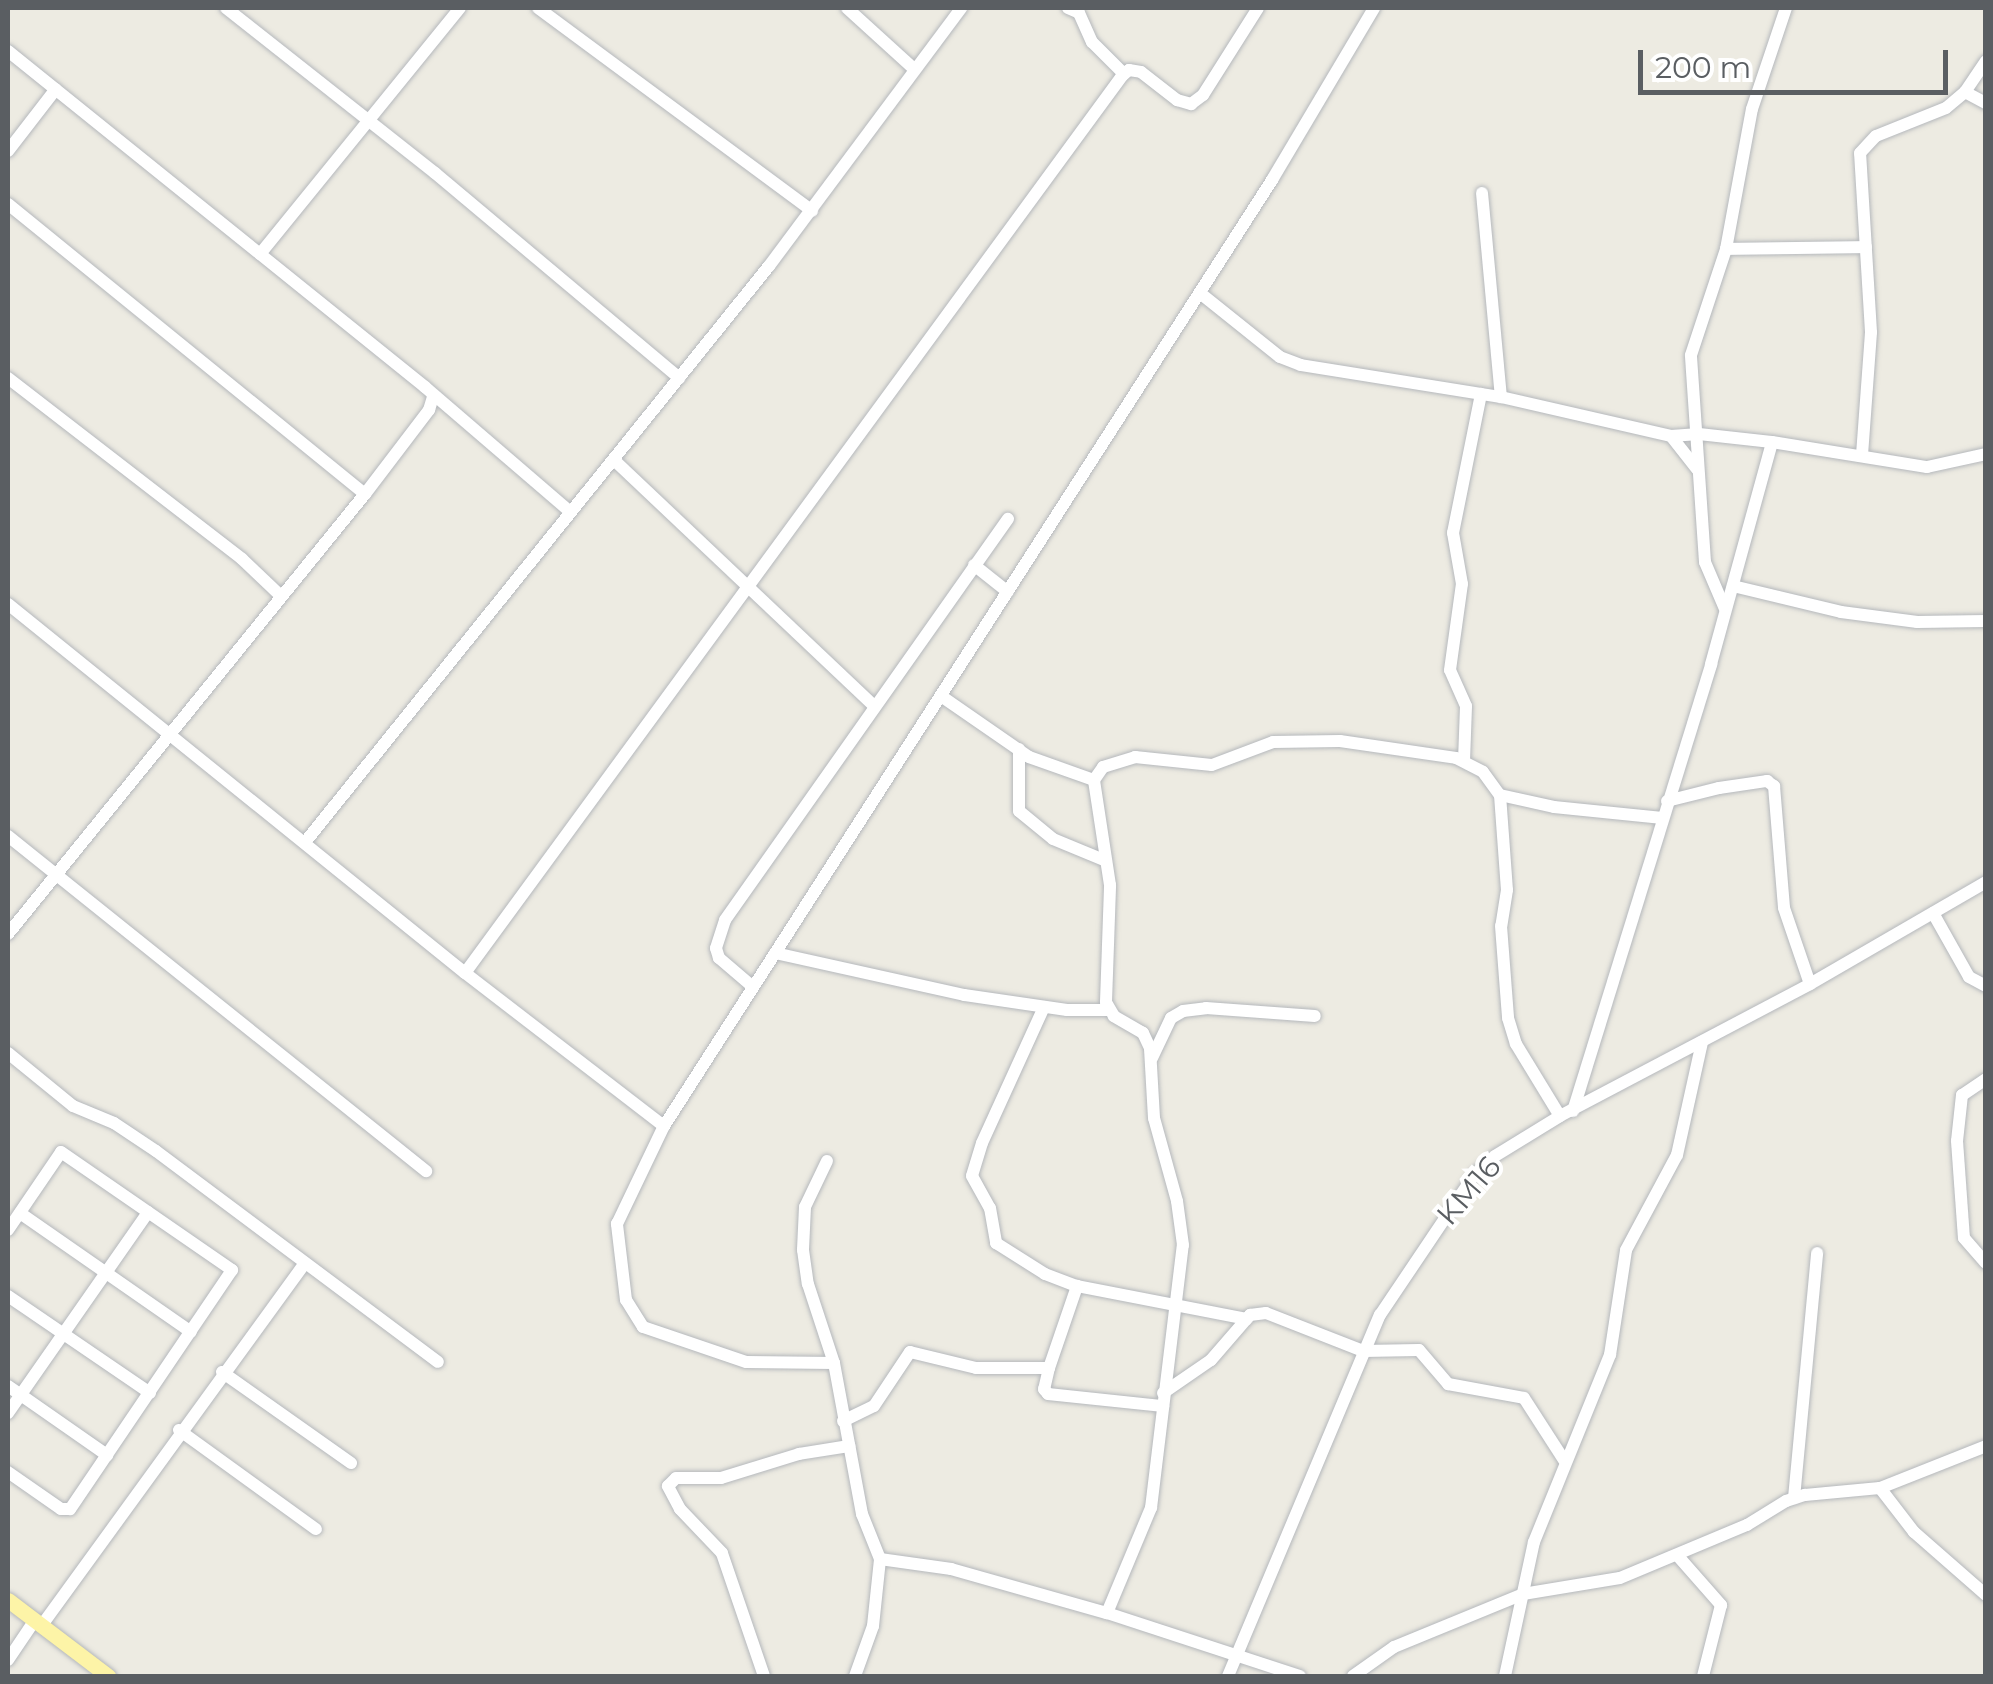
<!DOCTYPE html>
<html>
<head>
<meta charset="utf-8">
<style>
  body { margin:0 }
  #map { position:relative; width:1993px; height:1684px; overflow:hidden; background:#edebe2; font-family:Montserrat,sans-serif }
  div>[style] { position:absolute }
  .roads { filter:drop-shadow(0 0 2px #b5b8bc) drop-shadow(0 0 2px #b5b8bc) }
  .minor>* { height:12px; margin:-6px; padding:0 6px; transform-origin:6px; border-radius:6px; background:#fff }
  .major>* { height:15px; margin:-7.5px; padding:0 7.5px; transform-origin:7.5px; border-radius:7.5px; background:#fdf4a7 }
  span { translate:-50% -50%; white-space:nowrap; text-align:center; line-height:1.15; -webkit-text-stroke:8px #fff; paint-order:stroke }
  .street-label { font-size:30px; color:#5a5e62 }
  .frame { position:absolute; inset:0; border:10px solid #5a5e62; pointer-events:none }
  .scale { position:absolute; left:1638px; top:50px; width:310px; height:45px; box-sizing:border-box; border:5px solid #5a5e62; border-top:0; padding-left:12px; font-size:30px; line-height:35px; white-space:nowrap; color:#5a5e62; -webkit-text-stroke:8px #fff; paint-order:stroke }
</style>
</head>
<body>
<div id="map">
  <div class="roads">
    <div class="minor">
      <i style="left:226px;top:8px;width:266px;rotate:38.3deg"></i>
      <i style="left:435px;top:173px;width:319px;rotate:40deg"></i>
      <i style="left:538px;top:8px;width:341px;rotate:36.5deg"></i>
      <i style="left:847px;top:8px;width:91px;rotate:42.3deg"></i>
      <i style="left:1068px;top:8px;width:12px;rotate:24deg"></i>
      <i style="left:1079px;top:13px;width:32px;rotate:66deg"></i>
      <i style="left:1092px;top:42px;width:45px;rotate:45deg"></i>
      <i style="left:8px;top:51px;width:536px;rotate:38.86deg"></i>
      <i style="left:425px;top:387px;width:190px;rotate:40.7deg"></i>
      <i style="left:1965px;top:92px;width:24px;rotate:28deg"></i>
      <i style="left:8px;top:151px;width:78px;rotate:-52.3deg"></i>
      <i style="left:1482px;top:193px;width:205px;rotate:84.7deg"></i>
      <i style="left:8px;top:204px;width:460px;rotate:39.1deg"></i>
      <i style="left:1726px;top:249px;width:140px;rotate:-0.8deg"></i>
      <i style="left:260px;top:254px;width:317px;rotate:-50.9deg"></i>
      <i style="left:1200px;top:293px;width:102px;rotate:38.7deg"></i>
      <i style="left:1280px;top:357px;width:22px;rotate:21deg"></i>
      <i style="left:1301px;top:365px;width:203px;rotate:9.1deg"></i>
      <i style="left:1501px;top:397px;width:174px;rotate:12.9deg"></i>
      <i style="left:1671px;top:436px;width:28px;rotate:-4deg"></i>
      <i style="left:1699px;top:434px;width:73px;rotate:6.3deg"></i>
      <i style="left:1772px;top:442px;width:157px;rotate:9.2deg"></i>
      <i style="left:1927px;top:467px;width:60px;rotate:-12.4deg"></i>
      <i style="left:8px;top:378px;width:296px;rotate:37.7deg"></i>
      <i style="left:242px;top:559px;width:54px;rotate:43.5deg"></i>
      <i style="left:1671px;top:436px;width:42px;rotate:51.8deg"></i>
      <i style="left:1862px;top:455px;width:123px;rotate:-85.8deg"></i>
      <i style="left:1871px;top:332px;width:179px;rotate:-93.5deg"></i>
      <i style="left:1860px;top:153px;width:23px;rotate:-47deg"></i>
      <i style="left:1876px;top:136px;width:75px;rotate:-21.8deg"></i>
      <i style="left:1946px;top:108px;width:25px;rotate:-40deg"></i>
      <i style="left:1965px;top:92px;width:37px;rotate:-56deg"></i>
      <i style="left:614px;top:460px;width:358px;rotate:43.4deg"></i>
      <i style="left:974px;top:565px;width:43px;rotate:38.5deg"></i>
      <i style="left:1733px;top:586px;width:111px;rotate:13.5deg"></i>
      <i style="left:1841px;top:612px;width:77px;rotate:7.5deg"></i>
      <i style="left:1917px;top:622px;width:69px;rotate:-0.8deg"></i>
      <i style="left:8px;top:604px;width:587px;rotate:38.92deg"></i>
      <i style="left:465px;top:973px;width:251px;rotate:37.6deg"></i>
      <i style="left:1725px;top:609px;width:51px;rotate:-113.1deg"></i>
      <i style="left:1705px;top:562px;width:207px;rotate:-93.9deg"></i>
      <i style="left:1691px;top:355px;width:112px;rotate:-71.7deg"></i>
      <i style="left:1726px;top:249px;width:142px;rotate:-79.5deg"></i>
      <i style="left:1752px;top:109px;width:107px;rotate:-71.4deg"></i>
      <i style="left:941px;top:696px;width:107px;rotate:34.7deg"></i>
      <i style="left:1029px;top:757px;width:69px;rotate:19.5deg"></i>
      <i style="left:1019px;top:749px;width:62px;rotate:90deg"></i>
      <i style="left:1019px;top:811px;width:44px;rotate:39.5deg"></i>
      <i style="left:1053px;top:839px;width:57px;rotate:22.5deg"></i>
      <i style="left:1464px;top:761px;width:55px;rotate:-87.9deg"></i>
      <i style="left:1466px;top:706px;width:39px;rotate:-114deg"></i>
      <i style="left:1450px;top:670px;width:87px;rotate:-82.1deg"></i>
      <i style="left:1462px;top:584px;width:52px;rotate:-100deg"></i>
      <i style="left:1453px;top:533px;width:142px;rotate:-78.6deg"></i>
      <i style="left:1500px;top:795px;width:55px;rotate:12.5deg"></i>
      <i style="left:1554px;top:807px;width:109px;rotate:5.8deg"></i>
      <i style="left:1667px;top:801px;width:54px;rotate:-14deg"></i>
      <i style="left:1719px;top:788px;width:49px;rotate:-8.3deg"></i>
      <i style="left:1767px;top:781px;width:9px;rotate:36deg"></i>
      <i style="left:1774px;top:786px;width:122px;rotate:85.3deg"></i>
      <i style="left:1784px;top:908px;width:80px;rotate:71.1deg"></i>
      <i style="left:8px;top:836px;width:536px;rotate:38.71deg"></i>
      <i style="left:306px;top:841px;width:738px;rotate:-51.16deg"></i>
      <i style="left:769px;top:266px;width:322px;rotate:-53.3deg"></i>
      <i style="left:1933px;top:913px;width:73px;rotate:60.6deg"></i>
      <i style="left:1969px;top:977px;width:19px;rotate:28deg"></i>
      <i style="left:8px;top:934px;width:567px;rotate:-50.95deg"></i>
      <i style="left:365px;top:494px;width:106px;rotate:-52.7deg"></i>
      <i style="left:429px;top:410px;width:14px;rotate:-73deg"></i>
      <i style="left:775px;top:953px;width:194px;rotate:12.5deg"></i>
      <i style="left:964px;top:995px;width:104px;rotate:8.3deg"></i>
      <i style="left:1067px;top:1010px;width:42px"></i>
      <i style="left:465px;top:973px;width:1112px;rotate:-53.78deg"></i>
      <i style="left:1122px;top:76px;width:9px;rotate:-41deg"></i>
      <i style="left:1129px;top:70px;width:12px;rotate:9deg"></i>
      <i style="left:1141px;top:72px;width:46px;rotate:37.9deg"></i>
      <i style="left:1177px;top:100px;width:15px;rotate:16deg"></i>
      <i style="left:1191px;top:104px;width:15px;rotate:-37deg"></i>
      <i style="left:1203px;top:95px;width:103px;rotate:-57.7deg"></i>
      <i style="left:753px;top:987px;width:45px;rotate:-139.5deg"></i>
      <i style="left:719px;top:958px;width:10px;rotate:-107deg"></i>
      <i style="left:716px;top:948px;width:29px;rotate:-72deg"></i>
      <i style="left:725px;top:920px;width:491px;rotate:-54.8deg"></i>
      <i style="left:1044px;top:1007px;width:149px;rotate:114.5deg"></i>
      <i style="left:982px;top:1143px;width:34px;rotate:107deg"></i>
      <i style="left:972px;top:1176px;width:37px;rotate:61deg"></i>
      <i style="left:990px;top:1208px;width:36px;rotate:80deg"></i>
      <i style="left:996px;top:1243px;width:58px;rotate:32.3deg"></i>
      <i style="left:1045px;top:1274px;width:34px;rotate:21deg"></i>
      <i style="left:1077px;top:1286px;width:173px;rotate:11deg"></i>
      <i style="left:8px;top:1053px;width:84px;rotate:39.2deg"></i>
      <i style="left:73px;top:1106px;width:44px;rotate:22.5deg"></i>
      <i style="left:114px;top:1123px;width:50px;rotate:33.7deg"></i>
      <i style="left:156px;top:1151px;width:352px;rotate:36.8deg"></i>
      <i style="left:1152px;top:1058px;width:44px;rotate:-64.6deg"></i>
      <i style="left:1171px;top:1018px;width:14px;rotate:-30deg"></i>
      <i style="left:1183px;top:1011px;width:23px;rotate:-7deg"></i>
      <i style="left:1206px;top:1008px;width:109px;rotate:4.2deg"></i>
      <i style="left:1986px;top:1079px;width:29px;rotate:146deg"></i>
      <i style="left:1962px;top:1095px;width:46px;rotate:96.2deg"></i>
      <i style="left:1957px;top:1141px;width:97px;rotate:85.9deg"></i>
      <i style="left:1964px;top:1238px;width:33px;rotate:49deg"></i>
      <i style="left:1573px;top:1111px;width:468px;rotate:-72.8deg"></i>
      <i style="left:1711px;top:664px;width:230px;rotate:-74.6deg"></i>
      <i style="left:827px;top:1161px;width:51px;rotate:115.6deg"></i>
      <i style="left:805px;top:1207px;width:43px;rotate:92.7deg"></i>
      <i style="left:803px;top:1250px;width:34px;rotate:82deg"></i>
      <i style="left:808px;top:1284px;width:83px;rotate:71.8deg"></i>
      <i style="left:834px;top:1363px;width:154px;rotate:79.5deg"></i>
      <i style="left:862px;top:1514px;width:48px;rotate:68.2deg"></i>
      <i style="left:880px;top:1559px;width:72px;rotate:8deg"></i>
      <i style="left:951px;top:1569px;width:162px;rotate:15.8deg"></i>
      <i style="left:1107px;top:1613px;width:203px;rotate:18.1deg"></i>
      <i style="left:20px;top:1213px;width:208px;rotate:34.8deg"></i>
      <i style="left:8px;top:1230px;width:94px;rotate:-55.8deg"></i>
      <i style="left:61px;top:1152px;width:208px;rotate:34.6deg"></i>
      <i style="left:232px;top:1270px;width:289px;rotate:124.1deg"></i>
      <i style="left:70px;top:1509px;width:9px;rotate:180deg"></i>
      <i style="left:61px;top:1509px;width:65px;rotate:-145.1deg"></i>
      <i style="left:8px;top:1296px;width:172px;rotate:34.3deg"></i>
      <i style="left:834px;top:1363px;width:88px;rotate:-179.3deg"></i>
      <i style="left:746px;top:1362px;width:109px;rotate:-161.2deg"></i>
      <i style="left:643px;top:1327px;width:32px;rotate:-122deg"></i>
      <i style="left:626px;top:1300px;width:77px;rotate:-96.8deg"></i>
      <i style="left:617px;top:1224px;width:109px;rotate:-64.4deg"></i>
      <i style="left:664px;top:1126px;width:1125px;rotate:-57.27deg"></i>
      <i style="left:1272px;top:180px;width:200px;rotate:-59.3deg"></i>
      <i style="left:1049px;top:1368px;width:22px;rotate:103deg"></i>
      <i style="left:1044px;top:1389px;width:6px;rotate:51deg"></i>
      <i style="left:1048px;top:1394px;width:116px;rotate:6deg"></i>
      <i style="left:222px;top:1372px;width:158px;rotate:35.2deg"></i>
      <i style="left:8px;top:1386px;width:121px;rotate:34.9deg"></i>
      <i style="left:1163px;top:1393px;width:58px;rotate:-34.5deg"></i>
      <i style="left:1211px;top:1360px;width:60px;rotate:-49.1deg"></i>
      <i style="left:1250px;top:1315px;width:16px;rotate:-7deg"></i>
      <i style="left:1266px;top:1313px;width:104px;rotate:21.4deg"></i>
      <i style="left:1363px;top:1351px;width:56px;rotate:-1deg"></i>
      <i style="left:1419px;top:1350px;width:45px;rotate:49.5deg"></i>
      <i style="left:1448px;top:1384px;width:77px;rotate:10.4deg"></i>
      <i style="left:1524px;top:1398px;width:74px;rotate:57.2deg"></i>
      <i style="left:8px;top:1413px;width:245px;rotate:-55.1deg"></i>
      <i style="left:843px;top:1421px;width:34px;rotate:-26deg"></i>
      <i style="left:874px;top:1406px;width:65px;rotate:-56.3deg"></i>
      <i style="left:910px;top:1352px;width:68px;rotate:13.6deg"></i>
      <i style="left:976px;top:1368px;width:73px"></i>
      <i style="left:1049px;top:1368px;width:87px;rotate:-71.1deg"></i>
      <i style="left:179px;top:1430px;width:169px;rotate:35.9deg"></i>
      <i style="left:1880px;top:1488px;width:56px;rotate:52.3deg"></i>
      <i style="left:1914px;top:1532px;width:96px;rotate:41.2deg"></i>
      <i style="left:1794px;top:1498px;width:246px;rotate:-84.6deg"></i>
      <i style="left:1677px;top:1555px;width:67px;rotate:48.7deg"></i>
      <i style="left:1721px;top:1605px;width:73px;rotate:104.2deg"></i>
      <i style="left:1107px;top:1613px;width:114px;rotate:-67.3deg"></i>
      <i style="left:1151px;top:1508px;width:265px;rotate:-83.1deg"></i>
      <i style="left:1183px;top:1245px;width:44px;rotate:-97.8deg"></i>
      <i style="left:1177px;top:1201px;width:86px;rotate:-105.5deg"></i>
      <i style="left:1154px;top:1118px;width:70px;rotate:-93.3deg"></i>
      <i style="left:1150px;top:1048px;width:17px;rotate:-115deg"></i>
      <i style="left:1143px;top:1033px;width:34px;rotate:-150deg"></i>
      <i style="left:1114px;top:1016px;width:16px;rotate:-120deg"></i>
      <i style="left:1106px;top:1002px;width:117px;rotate:-88deg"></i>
      <i style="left:1110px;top:885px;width:106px;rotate:-98.7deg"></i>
      <i style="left:1094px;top:780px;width:16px;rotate:-55deg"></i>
      <i style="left:1103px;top:767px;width:34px;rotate:-17deg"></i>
      <i style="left:1135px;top:757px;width:77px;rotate:5.9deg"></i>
      <i style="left:1212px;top:765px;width:65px;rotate:-20.7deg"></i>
      <i style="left:1273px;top:742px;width:67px;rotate:-0.9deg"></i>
      <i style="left:1340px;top:741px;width:117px;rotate:8.3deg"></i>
      <i style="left:1456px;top:758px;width:30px;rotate:27deg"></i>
      <i style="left:1483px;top:772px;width:29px;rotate:54deg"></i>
      <i style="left:1500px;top:795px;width:95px;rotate:85.8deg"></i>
      <i style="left:1507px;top:890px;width:36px;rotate:99deg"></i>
      <i style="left:1501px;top:926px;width:92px;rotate:85.6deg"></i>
      <i style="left:1508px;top:1018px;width:27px;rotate:73deg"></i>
      <i style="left:1516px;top:1044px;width:84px;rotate:58.6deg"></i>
      <i style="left:42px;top:1625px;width:447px;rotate:-54deg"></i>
      <i style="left:8px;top:1660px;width:48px;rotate:-56deg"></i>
      <i style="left:764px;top:1676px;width:130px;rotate:-108.9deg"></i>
      <i style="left:722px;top:1553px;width:61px;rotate:-133.7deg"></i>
      <i style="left:680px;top:1509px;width:26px;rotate:-118deg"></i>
      <i style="left:668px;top:1486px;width:11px;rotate:-45deg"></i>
      <i style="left:676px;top:1478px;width:45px"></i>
      <i style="left:721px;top:1478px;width:82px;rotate:-17.1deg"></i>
      <i style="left:799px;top:1454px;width:51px;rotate:-9.1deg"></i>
      <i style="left:855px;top:1676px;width:53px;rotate:-70.2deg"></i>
      <i style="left:873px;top:1626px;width:67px;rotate:-84deg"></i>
      <i style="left:1228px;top:1676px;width:392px;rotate:-67.2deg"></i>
      <i style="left:1380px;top:1315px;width:169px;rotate:-56.1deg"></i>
      <i style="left:1474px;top:1175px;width:28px;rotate:-42deg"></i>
      <i style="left:1495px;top:1156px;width:76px;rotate:-31.6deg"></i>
      <i style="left:1560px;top:1116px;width:283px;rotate:-27.8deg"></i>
      <i style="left:1810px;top:984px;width:203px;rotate:-30.1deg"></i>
      <i style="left:1353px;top:1676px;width:50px;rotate:-35.3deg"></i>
      <i style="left:1394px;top:1647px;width:139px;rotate:-22.3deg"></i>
      <i style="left:1523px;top:1594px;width:98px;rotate:-9.4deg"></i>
      <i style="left:1620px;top:1578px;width:138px;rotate:-22.7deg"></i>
      <i style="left:1747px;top:1525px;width:46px;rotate:-31.6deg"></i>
      <i style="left:1786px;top:1501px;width:20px;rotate:-18deg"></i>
      <i style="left:1805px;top:1495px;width:75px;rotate:-5.3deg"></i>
      <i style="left:1880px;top:1488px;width:114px;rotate:-21.6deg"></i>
      <i style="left:1505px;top:1676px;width:137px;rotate:-77.8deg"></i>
      <i style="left:1534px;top:1542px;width:202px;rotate:-67.9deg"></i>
      <i style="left:1610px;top:1355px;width:106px;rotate:-81.3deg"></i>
      <i style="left:1626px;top:1250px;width:108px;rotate:-61.8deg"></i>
      <i style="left:1677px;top:1155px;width:116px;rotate:-77.5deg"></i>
    </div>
    <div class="major">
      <i style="left:8px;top:1600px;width:126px;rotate:37.2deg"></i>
    </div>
  </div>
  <div class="street-label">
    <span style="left:1469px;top:1191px;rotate:-49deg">KM16</span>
  </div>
  <div class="frame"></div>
  <div class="scale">200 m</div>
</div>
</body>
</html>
